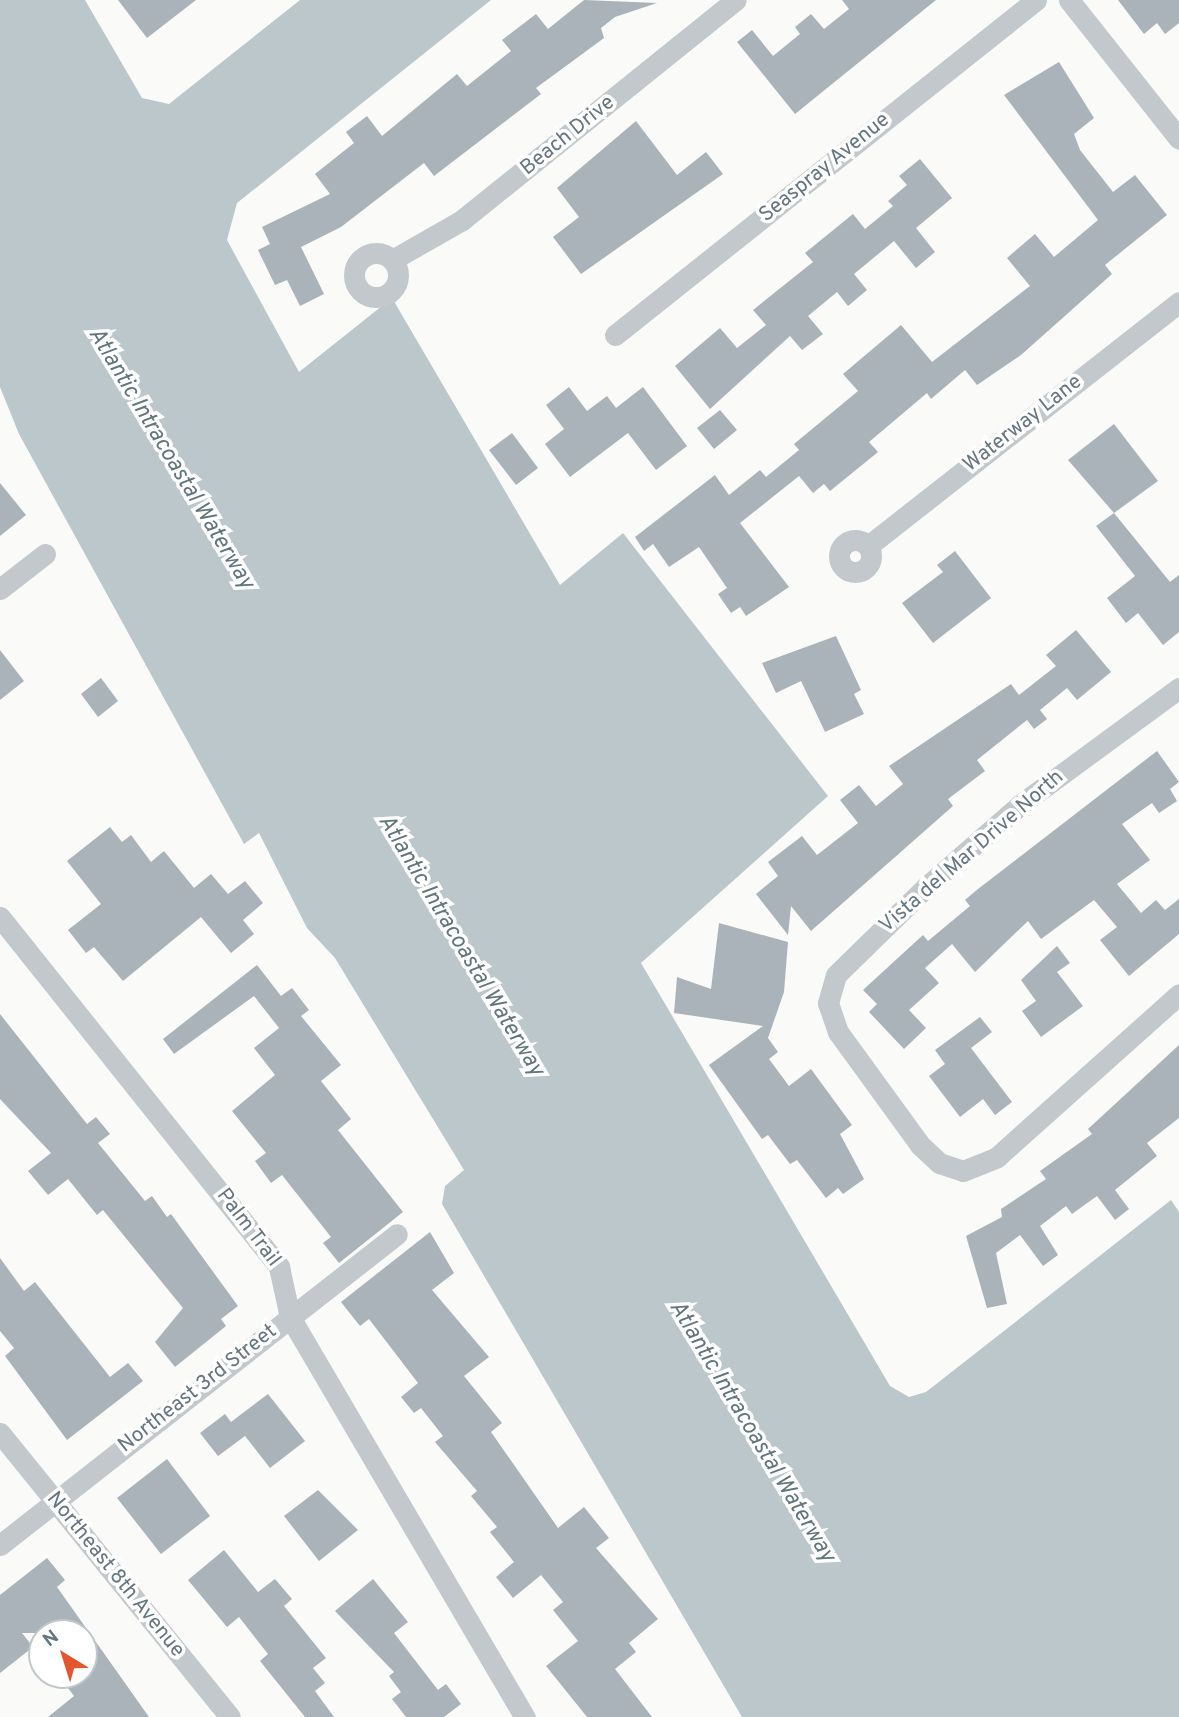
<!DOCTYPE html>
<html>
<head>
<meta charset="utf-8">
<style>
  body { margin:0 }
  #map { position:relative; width:1179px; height:1717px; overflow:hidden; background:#fafaf8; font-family:Overpass,sans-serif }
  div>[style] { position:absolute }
  .water>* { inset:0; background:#bbc7cb }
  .building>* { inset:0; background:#aab3b9 }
  .street>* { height:21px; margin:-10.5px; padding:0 10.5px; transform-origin:10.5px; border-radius:10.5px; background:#c3c8cc }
  .street>.ring { margin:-10.5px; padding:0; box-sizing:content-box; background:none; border:21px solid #c3c8cc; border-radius:50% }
  span { translate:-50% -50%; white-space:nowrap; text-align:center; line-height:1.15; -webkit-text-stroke:7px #fff; paint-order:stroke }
  .street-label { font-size:21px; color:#657683 }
  .water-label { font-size:23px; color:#60757c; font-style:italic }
  .north { position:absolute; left:28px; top:1619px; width:70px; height:70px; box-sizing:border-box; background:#fff; border:2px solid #c1c8cd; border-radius:50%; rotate:322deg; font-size:19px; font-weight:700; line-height:28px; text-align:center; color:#657683 }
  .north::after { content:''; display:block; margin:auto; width:24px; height:32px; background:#e4572e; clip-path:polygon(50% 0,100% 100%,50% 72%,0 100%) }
</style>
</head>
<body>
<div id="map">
  <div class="water">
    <i style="clip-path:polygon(0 0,85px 0,142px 98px,169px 104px,300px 0,491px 0,237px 203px,227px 240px,299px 372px,392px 298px,560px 585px,623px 533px,828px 796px,641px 963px,890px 1386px,909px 1397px,926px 1392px,1171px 1200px,1179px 1212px,1179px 1717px,742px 1717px,442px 1204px,445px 1186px,464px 1170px,335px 958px,307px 928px,259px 833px,244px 844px,19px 434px,0 387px)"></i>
  </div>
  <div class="building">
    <i style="clip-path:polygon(118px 0,196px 0,147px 38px)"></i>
    <i style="clip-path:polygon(584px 0,657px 3px,615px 17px,601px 28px,604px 38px,536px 88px,541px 94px,434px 176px,424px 163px,341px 227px,301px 247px,324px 294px,300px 306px,287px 280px,275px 285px,258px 250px,270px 244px,262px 227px,330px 194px,315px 174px,354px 143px,346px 132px,367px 116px,382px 136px,457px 74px,467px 86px,511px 51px,502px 40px,536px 14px,548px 29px)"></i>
    <i style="clip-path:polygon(842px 0,936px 0,795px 114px,737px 42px,752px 30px,773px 56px,800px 34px,795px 27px,811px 14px,824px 29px,849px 9px)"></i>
    <i style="clip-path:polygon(1118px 0,1179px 0,1179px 23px,1165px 34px,1157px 23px,1144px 34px)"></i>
    <i style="clip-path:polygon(1059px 62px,1094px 118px,1074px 134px,1080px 150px,1113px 192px,1135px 175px,1167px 215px,1105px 265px,1112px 274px,1021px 355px,977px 385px,965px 370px,931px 399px,927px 393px,869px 442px,878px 452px,830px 491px,824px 484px,813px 493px,799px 476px,740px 523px,789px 587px,746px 616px,740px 607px,731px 613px,718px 594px,727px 588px,699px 547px,669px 567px,653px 544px,644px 551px,635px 537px,715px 475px,729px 495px,760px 470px,766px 477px,799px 450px,794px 444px,858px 391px,843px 374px,901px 325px,932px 362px,1030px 286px,1007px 258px,1035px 234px,1054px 257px,1098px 220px,1004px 95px)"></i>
    <i style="clip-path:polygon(636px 121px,677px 175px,706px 152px,723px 174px,581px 274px,553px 237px,579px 217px,557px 188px)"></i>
    <i style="clip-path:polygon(920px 159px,952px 198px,916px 228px,935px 252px,916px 268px,894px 241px,854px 274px,867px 290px,848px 306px,837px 292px,808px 316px,823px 334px,802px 350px,790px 336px,710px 409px,675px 366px,720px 328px,737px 348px,766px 325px,753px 310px,813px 262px,805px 253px,853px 214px,865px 229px,893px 206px,888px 201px,907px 185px,899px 176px)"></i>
    <i style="clip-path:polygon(569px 387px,587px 411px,607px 396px,616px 408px,643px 387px,687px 446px,656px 470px,628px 433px,570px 477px,545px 444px,564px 429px,546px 405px)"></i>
    <i style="clip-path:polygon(720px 410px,737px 430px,714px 449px,697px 428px)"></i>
    <i style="clip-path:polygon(1114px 424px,1158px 481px,1114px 513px,1068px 460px)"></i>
    <i style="clip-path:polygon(512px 433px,538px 468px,516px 485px,489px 450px)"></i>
    <i style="clip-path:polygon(0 483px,26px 515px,0 536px)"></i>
    <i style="clip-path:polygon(1114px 513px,1170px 582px,1179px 575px,1179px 632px,1163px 645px,1138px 613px,1126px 623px,1107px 598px,1135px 576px,1096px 526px)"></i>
    <i style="clip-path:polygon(955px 551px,991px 598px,933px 643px,902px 603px,943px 572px,937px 565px)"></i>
    <i style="clip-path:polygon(1076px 630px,1111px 672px,1077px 700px,1067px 688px,1040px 710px,1047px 719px,1034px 729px,1027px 720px,977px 760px,985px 771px,948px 799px,953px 806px,811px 931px,791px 906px,788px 935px,756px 894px,778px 876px,768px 862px,802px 836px,817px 855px,858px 823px,840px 800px,859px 785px,876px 806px,903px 784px,889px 766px,1011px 684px,1019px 695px,1056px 666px,1046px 655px)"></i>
    <i style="clip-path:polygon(836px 636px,861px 690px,854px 694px,864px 714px,825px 732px,801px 681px,776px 693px,762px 663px)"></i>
    <i style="clip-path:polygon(0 650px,24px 681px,0 700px)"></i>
    <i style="clip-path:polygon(101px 678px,118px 701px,98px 717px,81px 694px)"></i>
    <i style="clip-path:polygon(1157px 751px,1179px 782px,1170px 789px,1177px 801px,1159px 813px,1152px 803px,1122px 824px,1150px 860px,1117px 884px,1141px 913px,1156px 900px,1165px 910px,1179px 899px,1179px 934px,1129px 976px,1100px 940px,1117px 927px,1094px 900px,1041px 939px,1028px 921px,975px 972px,952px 944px,925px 968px,939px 983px,909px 1010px,926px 1028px,904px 1049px,869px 1012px,877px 1004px,863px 990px,923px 935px,928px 941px,970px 906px,965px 900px,978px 889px)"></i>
    <i style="clip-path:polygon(110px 827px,122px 842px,131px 835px,151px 862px,164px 851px,194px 888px,211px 874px,228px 894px,245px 881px,263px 903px,243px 920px,254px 934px,231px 953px,201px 917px,123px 981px,94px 947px,86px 953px,68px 930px,101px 904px,67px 861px)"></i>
    <i style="clip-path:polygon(719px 923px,788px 942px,784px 992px,768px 1038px,778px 1052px,769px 1059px,789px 1086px,811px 1069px,852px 1125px,840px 1134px,864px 1179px,843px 1194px,838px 1188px,826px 1198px,797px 1160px,790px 1164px,768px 1135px,762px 1139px,709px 1065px,763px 1026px,674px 1013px,677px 977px,711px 989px)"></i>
    <i style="clip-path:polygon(1057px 946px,1070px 963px,1057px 972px,1083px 1006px,1041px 1037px,1022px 1011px,1036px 1001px,1021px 980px)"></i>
    <i style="clip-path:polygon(257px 965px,281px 996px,292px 988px,309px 1010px,301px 1016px,341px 1065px,321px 1081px,351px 1119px,338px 1130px,403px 1212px,339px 1263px,323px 1243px,331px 1237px,282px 1175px,271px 1183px,255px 1161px,266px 1153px,232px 1111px,275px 1075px,254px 1048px,279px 1028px,254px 996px,174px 1054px,163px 1039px)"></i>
    <i style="clip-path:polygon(0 1014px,87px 1124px,96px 1117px,110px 1134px,98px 1143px,145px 1201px,152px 1196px,167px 1217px,171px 1214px,238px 1306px,221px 1319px,226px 1326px,175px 1367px,155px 1342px,183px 1308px,103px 1210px,97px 1215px,68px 1179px,48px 1195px,28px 1171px,51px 1153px,0 1099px)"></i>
    <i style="clip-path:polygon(980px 1017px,992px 1032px,971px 1048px,1012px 1102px,995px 1115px,983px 1099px,960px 1117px,929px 1076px,945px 1064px,935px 1050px)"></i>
    <i style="clip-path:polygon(1179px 1045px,1179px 1118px,1147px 1143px,1157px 1156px,1115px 1190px,1129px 1209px,1115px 1220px,1097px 1196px,1072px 1214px,1066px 1206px,1040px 1226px,1058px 1255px,1043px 1266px,1020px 1235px,996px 1253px,1007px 1304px,987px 1308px,966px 1236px,1002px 1217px,1001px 1209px,1046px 1179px,1040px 1171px,1092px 1134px,1088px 1129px)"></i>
    <i style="clip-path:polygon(430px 1232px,454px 1273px,432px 1290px,489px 1357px,464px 1376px,502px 1423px,491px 1432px,558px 1528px,584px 1507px,609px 1538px,596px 1548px,658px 1619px,629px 1643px,636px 1652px,615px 1669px,652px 1717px,587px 1717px,546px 1666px,578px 1641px,553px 1610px,563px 1602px,541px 1575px,513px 1598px,496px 1577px,514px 1562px,490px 1532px,497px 1527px,471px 1496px,477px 1491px,435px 1442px,443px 1436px,421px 1408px,414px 1413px,401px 1397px,418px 1383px,369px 1319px,360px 1326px,341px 1302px)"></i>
    <i style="clip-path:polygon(0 1258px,24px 1291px,35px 1282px,110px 1377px,128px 1363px,143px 1381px,67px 1440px,5px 1356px,14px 1348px,0 1331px)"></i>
    <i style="clip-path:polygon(268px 1394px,305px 1441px,270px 1468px,245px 1436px,218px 1456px,200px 1433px,225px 1414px,231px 1422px)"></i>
    <i style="clip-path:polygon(167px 1459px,210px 1516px,161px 1554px,117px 1498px)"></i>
    <i style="clip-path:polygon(318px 1490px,358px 1530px,319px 1561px,284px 1516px)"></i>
    <i style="clip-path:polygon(224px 1550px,258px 1592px,275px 1579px,292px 1599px,284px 1606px,326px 1658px,313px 1668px,325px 1683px,315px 1691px,334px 1717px,305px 1717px,260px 1661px,268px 1654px,239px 1617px,227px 1627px,188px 1580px)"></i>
    <i style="clip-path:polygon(47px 1558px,65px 1580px,57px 1587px,149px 1717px,48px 1717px,74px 1696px,58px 1675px,84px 1675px,84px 1633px,22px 1633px,33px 1647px,0 1673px,0 1595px)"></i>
    <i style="clip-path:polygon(373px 1579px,408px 1622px,394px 1633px,438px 1690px,446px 1684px,461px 1704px,444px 1717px,406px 1717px,392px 1699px,401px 1692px,389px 1676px,394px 1672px,335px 1611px)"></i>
  </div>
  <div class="street">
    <i style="left:1069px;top:0;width:177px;rotate:51.6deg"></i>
    <i class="ring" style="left:354px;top:253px;width:23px;height:23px"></i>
    <i style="left:392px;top:260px;width:81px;rotate:-29.7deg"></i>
    <i style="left:462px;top:220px;width:351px;rotate:-38.8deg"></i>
    <i style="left:615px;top:335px;width:538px;rotate:-38.51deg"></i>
    <i class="ring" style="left:839px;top:540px;width:11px;height:11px"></i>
    <i style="left:868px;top:546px;width:395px;rotate:-38.1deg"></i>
    <i style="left:0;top:589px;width:57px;rotate:-37.9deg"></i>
    <i style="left:1179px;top:688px;width:197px;rotate:143.7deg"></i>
    <i style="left:1020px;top:805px;width:123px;rotate:138.9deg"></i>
    <i style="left:927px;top:886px;width:127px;rotate:135.6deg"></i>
    <i style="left:836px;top:975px;width:29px;rotate:106deg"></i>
    <i style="left:828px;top:1003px;width:31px;rotate:71deg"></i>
    <i style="left:838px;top:1032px;width:140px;rotate:54deg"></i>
    <i style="left:920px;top:1145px;width:26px;rotate:43deg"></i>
    <i style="left:939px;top:1163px;width:25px;rotate:18deg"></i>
    <i style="left:963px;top:1171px;width:37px;rotate:-22deg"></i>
    <i style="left:997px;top:1157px;width:244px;rotate:-41.8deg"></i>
    <i style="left:0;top:917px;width:448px;rotate:51.4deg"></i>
    <i style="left:279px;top:1267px;width:51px;rotate:77.6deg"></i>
    <i style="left:290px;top:1317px;width:464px;rotate:59.6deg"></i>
    <i style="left:0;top:1433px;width:365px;rotate:51deg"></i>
    <i style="left:0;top:1545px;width:504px;rotate:-38.07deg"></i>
  </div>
  <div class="street-label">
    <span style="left:568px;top:136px;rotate:-39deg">Beach Drive</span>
    <span style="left:825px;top:168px;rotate:-39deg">Seaspray Avenue</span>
    <span style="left:1023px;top:424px;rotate:-38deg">Waterway Lane</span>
    <span style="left:972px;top:852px;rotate:-41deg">Vista del Mar Drive North</span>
    <span style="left:248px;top:1228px;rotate:53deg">Palm Trail</span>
    <span style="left:198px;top:1389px;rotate:-38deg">Northeast 3rd Street</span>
    <span style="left:115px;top:1575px;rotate:51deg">Northeast 8th Avenue</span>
  </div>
  <div class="water-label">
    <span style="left:170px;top:459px;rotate:59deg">Atlantic Intracoastal Waterway</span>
    <span style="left:460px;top:946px;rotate:59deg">Atlantic Intracoastal Waterway</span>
    <span style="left:751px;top:1432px;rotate:59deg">Atlantic Intracoastal Waterway</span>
  </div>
  <div class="north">N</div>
</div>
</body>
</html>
